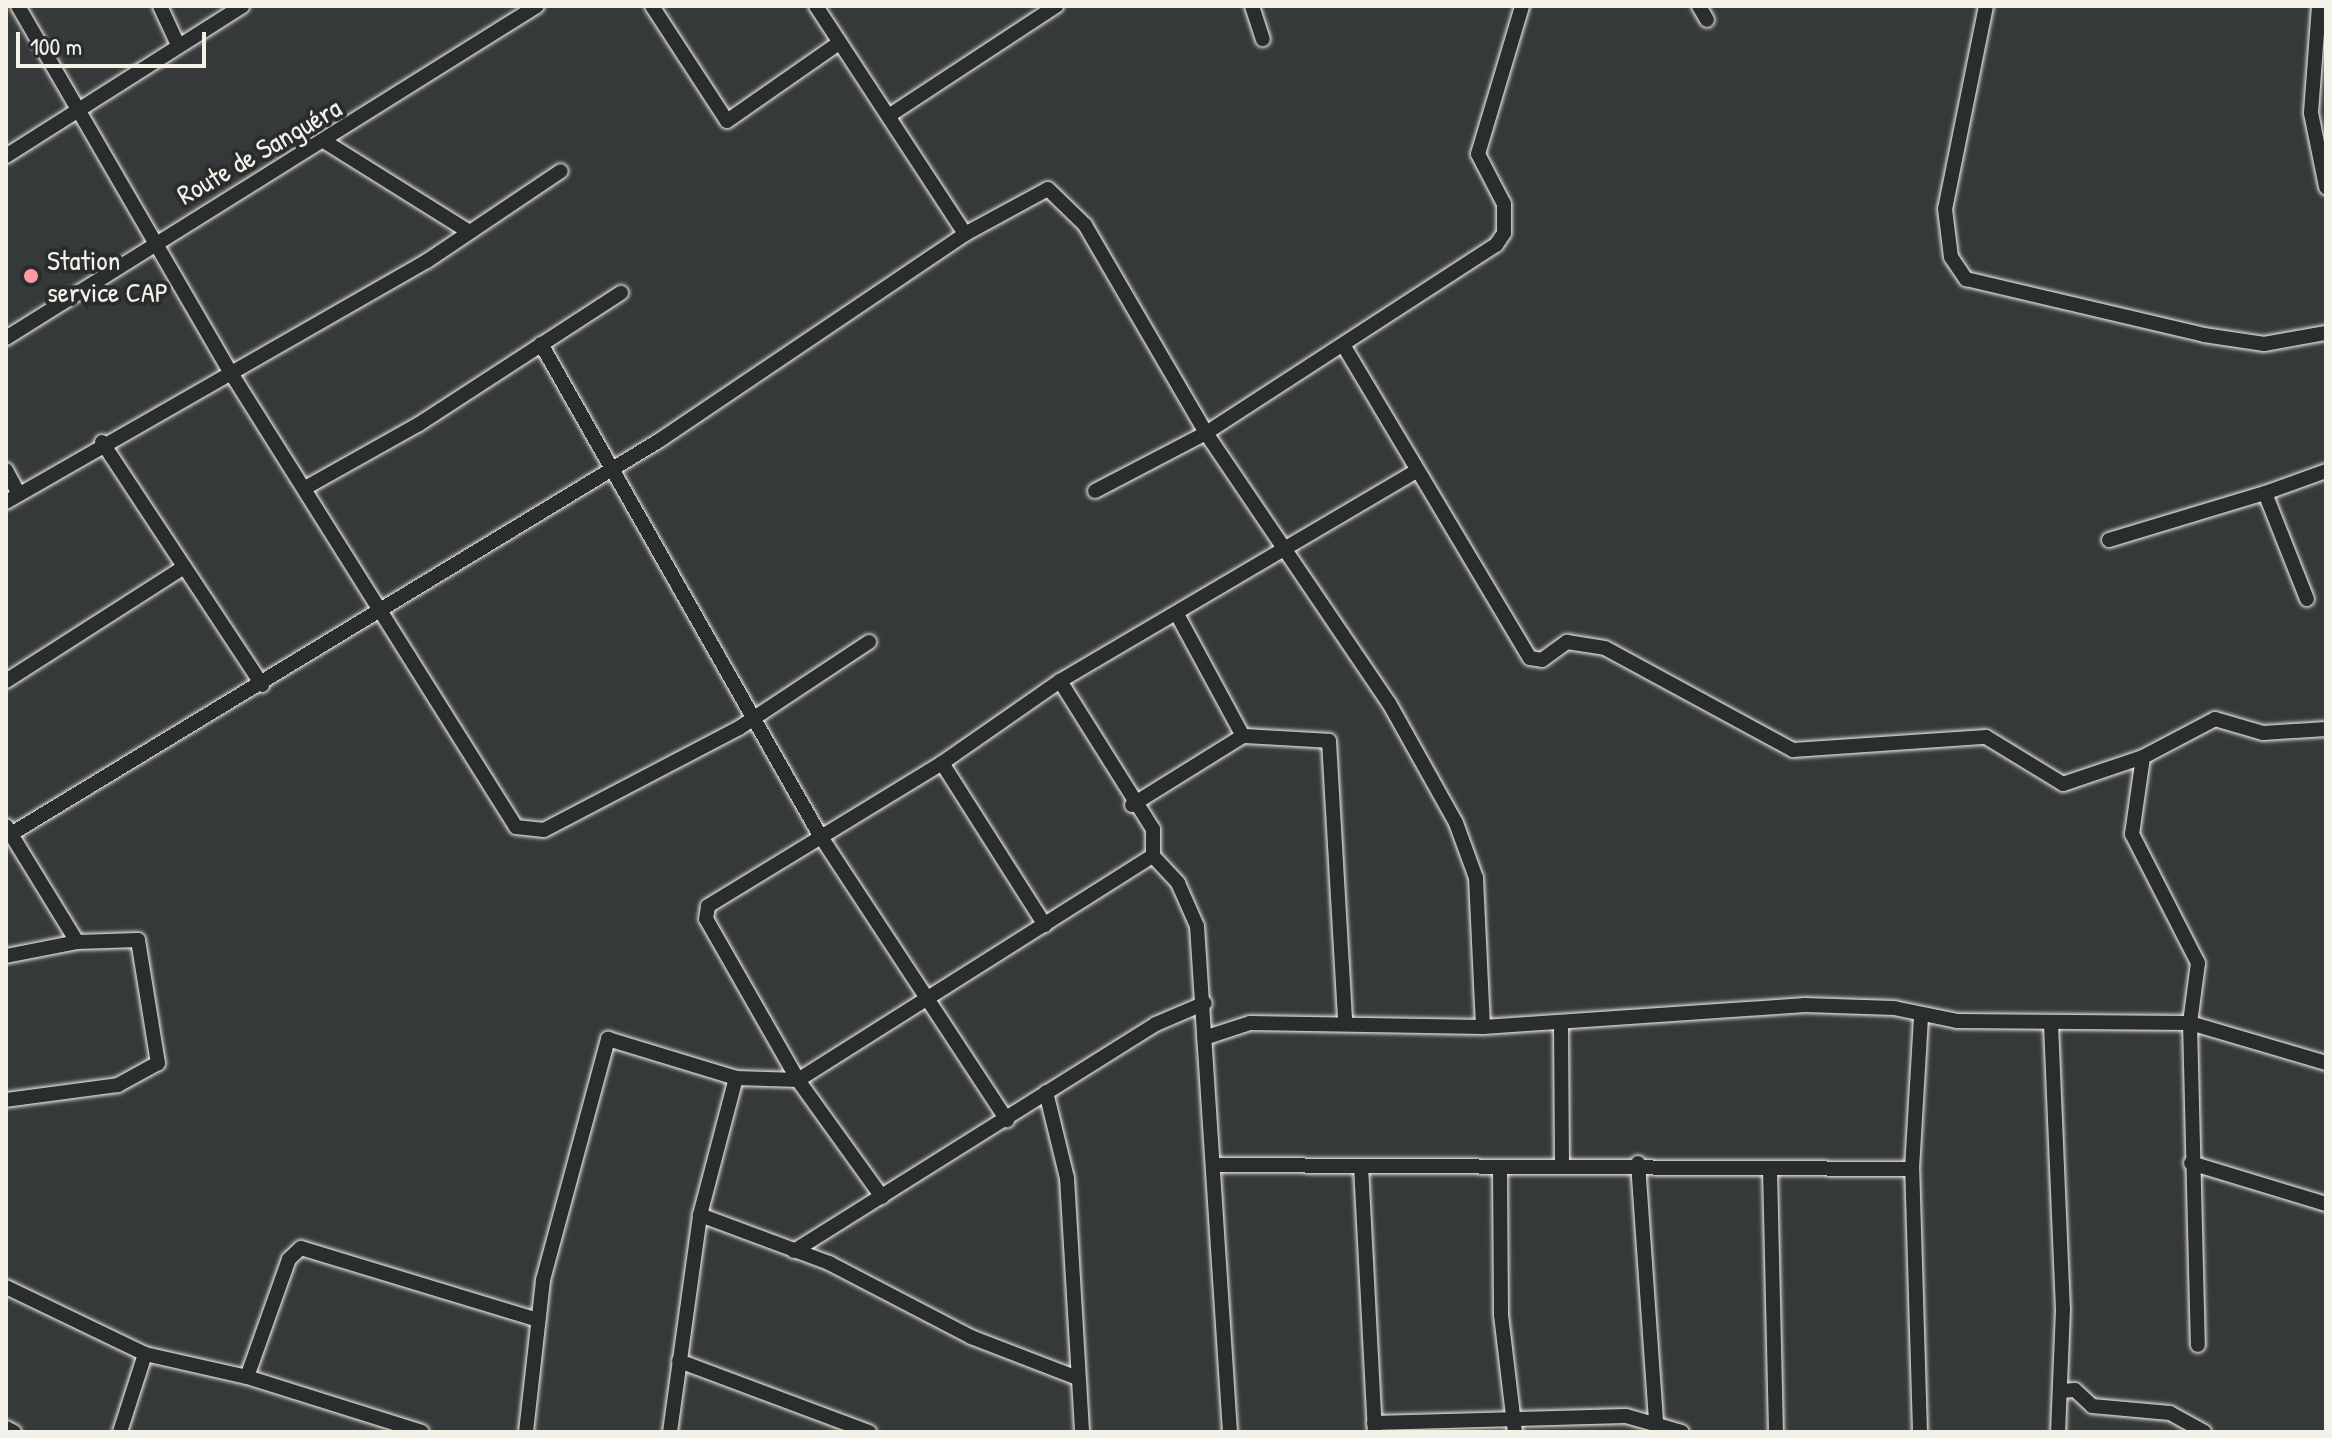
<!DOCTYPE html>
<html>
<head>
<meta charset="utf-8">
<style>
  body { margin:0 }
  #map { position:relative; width:2332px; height:1438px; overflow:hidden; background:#363939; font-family:"Patrick Hand",sans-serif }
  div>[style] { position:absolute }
  .roads { filter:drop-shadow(0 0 2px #f4f1e8) drop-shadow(0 0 2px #f4f1e8) }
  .minor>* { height:14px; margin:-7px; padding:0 7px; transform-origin:7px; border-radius:7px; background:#2a2d2e }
  .dots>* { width:22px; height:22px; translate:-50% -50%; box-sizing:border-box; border:4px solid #2a2d2e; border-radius:50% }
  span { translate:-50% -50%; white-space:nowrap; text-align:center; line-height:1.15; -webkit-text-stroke:8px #2a2d2e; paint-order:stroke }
  .street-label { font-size:28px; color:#f4f1e8 }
  .poi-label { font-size:28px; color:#f4f1e8 }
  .left { translate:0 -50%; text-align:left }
  .frame { position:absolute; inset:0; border:8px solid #f4f1e8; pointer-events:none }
  .scale { position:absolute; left:16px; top:32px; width:190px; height:36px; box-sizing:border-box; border:4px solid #f4f1e8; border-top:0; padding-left:10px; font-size:24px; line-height:28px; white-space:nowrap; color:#f4f1e8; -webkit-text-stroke:6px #2a2d2e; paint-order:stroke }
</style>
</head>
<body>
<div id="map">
  <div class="roads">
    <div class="minor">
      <i style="left:18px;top:6px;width:424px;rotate:59.9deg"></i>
      <i style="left:231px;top:373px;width:536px;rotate:57.88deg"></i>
      <i style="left:516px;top:827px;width:28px;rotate:6deg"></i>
      <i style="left:544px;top:830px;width:220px;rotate:-27.6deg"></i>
      <i style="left:739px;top:728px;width:156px;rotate:-33.5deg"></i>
      <i style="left:160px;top:6px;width:43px;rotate:65.2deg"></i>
      <i style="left:652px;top:6px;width:137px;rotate:56.9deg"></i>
      <i style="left:727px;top:121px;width:136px;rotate:-34.9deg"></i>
      <i style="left:816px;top:6px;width:272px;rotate:56.8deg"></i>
      <i style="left:1252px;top:6px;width:35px;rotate:72deg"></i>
      <i style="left:1699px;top:6px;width:16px;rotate:60deg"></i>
      <i style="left:1986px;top:6px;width:207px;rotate:101.4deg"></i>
      <i style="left:1945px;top:209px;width:48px;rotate:82.9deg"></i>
      <i style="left:1951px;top:257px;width:27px;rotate:56deg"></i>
      <i style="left:1966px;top:279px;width:244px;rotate:13.2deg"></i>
      <i style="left:2204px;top:335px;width:61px;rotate:8.5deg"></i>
      <i style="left:2264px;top:344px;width:63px;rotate:-10.1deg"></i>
      <i style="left:2319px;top:6px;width:107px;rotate:94.3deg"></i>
      <i style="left:2311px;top:113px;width:76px;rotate:78.5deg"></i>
      <i style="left:890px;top:115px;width:199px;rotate:-33.3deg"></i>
      <i style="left:327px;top:143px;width:166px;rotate:32deg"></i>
      <i style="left:6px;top:156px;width:280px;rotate:-32.4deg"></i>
      <i style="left:6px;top:338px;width:626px;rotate:-32.02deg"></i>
      <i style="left:541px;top:344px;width:567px;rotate:60.41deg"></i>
      <i style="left:821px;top:837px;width:339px;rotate:56.7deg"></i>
      <i style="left:1345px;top:348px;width:361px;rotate:59.2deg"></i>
      <i style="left:1530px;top:658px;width:12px;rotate:9deg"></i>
      <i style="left:1542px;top:660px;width:31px;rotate:-36deg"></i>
      <i style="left:1567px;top:642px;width:38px;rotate:9deg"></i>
      <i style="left:1605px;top:648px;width:214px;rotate:28.5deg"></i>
      <i style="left:1793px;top:750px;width:193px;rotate:-3.9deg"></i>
      <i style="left:1986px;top:737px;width:90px;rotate:31.4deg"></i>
      <i style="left:2063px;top:784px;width:84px;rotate:-18.6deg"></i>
      <i style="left:2143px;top:757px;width:81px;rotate:-27.8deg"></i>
      <i style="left:2215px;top:719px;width:50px;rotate:16.3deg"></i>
      <i style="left:2263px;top:733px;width:63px;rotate:-3.6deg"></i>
      <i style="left:102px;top:442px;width:291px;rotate:56.6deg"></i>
      <i style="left:6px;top:470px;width:27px;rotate:62deg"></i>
      <i style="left:305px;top:488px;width:131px;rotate:-29.3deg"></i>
      <i style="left:419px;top:424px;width:241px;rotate:-33deg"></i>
      <i style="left:1095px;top:491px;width:125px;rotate:-27.6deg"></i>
      <i style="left:1206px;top:433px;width:346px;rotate:-33deg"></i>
      <i style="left:1496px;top:245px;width:14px;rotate:-56deg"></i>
      <i style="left:1504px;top:233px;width:29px;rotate:-90deg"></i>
      <i style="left:1504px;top:204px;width:56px;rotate:-117.5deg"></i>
      <i style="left:1478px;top:154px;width:154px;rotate:-73.4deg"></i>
      <i style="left:2265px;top:493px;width:65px;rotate:-19.8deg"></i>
      <i style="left:6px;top:502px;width:485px;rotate:-29.8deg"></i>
      <i style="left:427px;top:261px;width:161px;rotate:-33.9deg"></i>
      <i style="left:2109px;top:540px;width:163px;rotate:-16.8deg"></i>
      <i style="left:2265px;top:493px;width:114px;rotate:68.4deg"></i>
      <i style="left:1178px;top:616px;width:136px;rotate:61.6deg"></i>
      <i style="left:6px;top:681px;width:208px;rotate:-32.6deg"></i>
      <i style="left:1060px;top:681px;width:175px;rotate:57.9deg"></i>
      <i style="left:1153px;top:829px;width:27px;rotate:90deg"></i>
      <i style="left:1153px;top:856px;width:37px;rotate:47deg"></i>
      <i style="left:1178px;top:883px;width:47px;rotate:66.2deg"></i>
      <i style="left:1197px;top:926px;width:507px;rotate:86.27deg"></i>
      <i style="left:2143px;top:757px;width:78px;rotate:98.1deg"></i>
      <i style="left:2132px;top:834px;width:145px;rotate:62.9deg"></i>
      <i style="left:2198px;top:963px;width:61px;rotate:97.6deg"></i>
      <i style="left:2190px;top:1023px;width:322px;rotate:88.6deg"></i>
      <i style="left:942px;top:763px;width:192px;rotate:57.6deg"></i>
      <i style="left:1132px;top:805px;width:131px;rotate:-31.9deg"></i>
      <i style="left:1243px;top:736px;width:86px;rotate:3.3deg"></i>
      <i style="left:1329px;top:741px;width:278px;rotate:86.7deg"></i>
      <i style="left:6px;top:826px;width:136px;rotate:58.5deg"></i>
      <i style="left:11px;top:834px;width:759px;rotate:-31.26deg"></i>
      <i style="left:660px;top:440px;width:368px;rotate:-34deg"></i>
      <i style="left:965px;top:234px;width:94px;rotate:-28.5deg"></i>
      <i style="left:1048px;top:189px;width:52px;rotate:44.2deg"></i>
      <i style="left:1085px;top:225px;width:241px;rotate:59.8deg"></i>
      <i style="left:1206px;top:433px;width:326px;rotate:55.9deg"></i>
      <i style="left:1389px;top:703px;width:137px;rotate:60.8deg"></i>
      <i style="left:1456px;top:823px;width:59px;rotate:70deg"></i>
      <i style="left:1476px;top:878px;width:149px;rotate:87.3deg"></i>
      <i style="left:6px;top:956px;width:72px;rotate:-11.2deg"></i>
      <i style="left:77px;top:942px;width:61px;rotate:-1.9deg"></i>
      <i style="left:138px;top:940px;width:125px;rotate:80.8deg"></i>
      <i style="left:158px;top:1063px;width:46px;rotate:151.2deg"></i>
      <i style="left:118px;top:1085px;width:113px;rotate:172.4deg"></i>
      <i style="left:1561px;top:1022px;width:140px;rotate:89.6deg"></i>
      <i style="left:2051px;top:1024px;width:285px;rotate:87.6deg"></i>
      <i style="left:2063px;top:1309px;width:123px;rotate:92.3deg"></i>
      <i style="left:1204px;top:1038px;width:48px;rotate:-18.1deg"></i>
      <i style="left:1250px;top:1023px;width:233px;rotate:1deg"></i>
      <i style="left:1483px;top:1027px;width:323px;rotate:-3.9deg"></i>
      <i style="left:1805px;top:1005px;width:89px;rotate:1.9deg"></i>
      <i style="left:1894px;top:1008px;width:64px;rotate:11.7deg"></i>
      <i style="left:1957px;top:1021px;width:233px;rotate:0.5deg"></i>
      <i style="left:2190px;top:1023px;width:142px;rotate:16.4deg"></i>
      <i style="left:1046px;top:1092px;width:89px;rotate:76.3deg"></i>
      <i style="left:1067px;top:1178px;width:254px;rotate:86.6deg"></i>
      <i style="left:1638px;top:1163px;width:258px;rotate:86deg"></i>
      <i style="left:2191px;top:1163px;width:141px;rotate:16.9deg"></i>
      <i style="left:1217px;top:1165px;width:695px;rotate:0.33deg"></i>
      <i style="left:1361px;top:1166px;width:266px;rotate:87deg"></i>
      <i style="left:1500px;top:1168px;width:147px;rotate:89.6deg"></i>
      <i style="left:1501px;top:1315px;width:118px;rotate:83.2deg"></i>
      <i style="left:1770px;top:1169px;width:263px;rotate:88.7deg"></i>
      <i style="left:882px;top:1197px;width:144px;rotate:-125.7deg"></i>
      <i style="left:798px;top:1080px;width:185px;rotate:-119.7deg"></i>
      <i style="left:706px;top:919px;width:13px;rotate:-81deg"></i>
      <i style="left:708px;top:906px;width:274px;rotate:-31.4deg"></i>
      <i style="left:942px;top:763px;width:144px;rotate:-34.8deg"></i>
      <i style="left:1060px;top:681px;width:413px;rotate:-30.5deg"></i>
      <i style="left:700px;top:1215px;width:138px;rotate:20.4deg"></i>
      <i style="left:829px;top:1263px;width:160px;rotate:27.5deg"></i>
      <i style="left:971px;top:1337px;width:114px;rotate:21.1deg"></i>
      <i style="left:794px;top:1251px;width:427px;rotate:-32.1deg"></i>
      <i style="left:1156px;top:1024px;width:53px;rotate:-23.2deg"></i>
      <i style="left:6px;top:1287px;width:154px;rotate:25.7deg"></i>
      <i style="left:145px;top:1354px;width:105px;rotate:12.7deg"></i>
      <i style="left:247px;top:1377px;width:183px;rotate:17.4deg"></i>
      <i style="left:679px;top:1361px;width:203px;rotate:20.5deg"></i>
      <i style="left:247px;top:1377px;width:125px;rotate:-70.4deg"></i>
      <i style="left:289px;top:1259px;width:16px;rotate:-43deg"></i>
      <i style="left:301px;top:1248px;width:248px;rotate:16.9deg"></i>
      <i style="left:2060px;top:1391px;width:15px;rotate:-4deg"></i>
      <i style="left:2075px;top:1390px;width:23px;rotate:43deg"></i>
      <i style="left:2092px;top:1406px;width:78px;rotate:5.1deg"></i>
      <i style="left:2170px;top:1413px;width:39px;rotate:29deg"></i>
      <i style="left:1374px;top:1423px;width:252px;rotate:-1.6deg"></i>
      <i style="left:1626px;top:1416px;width:58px;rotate:15.9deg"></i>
      <i style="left:6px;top:1428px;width:9px;rotate:27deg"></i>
      <i style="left:120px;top:1432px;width:82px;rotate:-72.2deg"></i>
      <i style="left:526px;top:1432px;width:153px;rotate:-83.6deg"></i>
      <i style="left:543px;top:1280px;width:250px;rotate:-74.9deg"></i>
      <i style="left:608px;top:1039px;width:134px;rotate:16.9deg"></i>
      <i style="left:736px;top:1078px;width:62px;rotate:1.8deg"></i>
      <i style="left:798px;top:1080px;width:420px;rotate:-32.3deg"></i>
      <i style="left:670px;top:1432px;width:219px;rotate:-82.1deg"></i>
      <i style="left:700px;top:1215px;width:142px;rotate:-75.3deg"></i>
      <i style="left:1920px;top:1432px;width:263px;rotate:-91.7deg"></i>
      <i style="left:1912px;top:1169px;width:153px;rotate:-86.6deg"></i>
    </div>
  </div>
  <div class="dots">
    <i style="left:31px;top:276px;background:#ff9aa2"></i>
  </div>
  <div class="street-label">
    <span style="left:259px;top:151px;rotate:-30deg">Route de Sanguéra</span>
  </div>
  <div class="poi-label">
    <span class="left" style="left:47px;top:276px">Station<br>service CAP</span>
  </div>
  <div class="frame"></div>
  <div class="scale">100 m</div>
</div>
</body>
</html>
